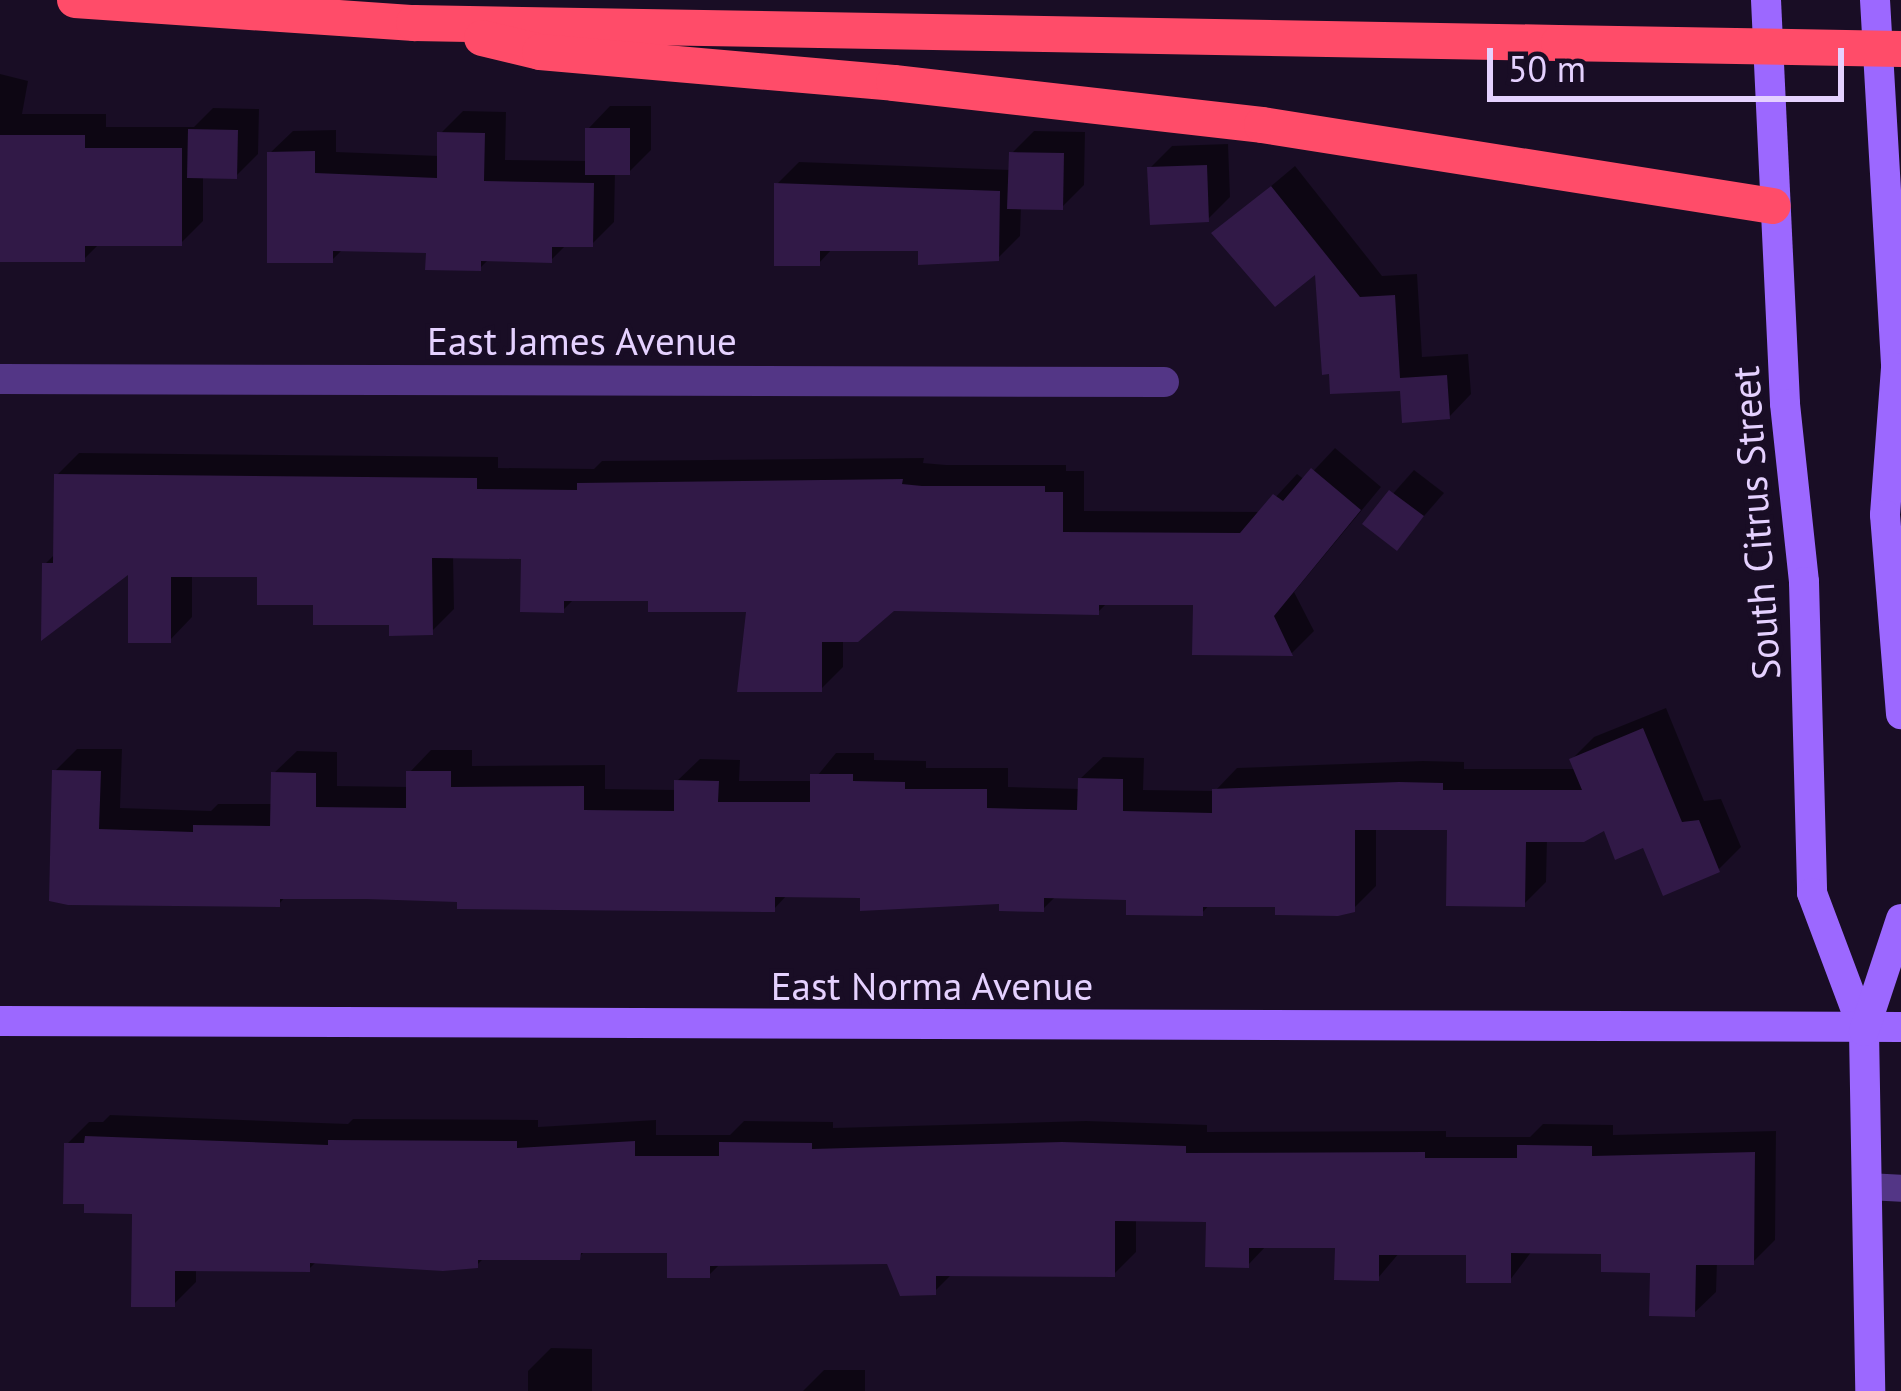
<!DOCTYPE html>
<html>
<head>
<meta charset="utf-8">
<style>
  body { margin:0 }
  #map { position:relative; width:1901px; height:1391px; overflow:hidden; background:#190d25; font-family:"PT Sans",sans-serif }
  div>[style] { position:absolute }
  .shadow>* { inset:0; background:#0007 }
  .building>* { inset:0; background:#311947 }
  .lane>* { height:27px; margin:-13.5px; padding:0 13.5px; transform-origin:13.5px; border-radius:13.5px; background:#533686 }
  .street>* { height:30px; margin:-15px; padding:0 15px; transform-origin:15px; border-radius:15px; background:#533686 }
  .secondary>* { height:30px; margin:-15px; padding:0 15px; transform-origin:15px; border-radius:15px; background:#9c68ff }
  .highway>* { height:36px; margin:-18px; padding:0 18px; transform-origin:18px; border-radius:18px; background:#ff4c69 }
  .highway-bridge>* { height:36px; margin:-18px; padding:0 18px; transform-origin:18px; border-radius:18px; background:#ff4c69 }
  span { translate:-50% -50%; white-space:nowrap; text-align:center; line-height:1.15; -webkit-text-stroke:9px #190d25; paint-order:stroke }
  .street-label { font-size:39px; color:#e5d1ff }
  .scale { position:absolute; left:1487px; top:48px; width:357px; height:54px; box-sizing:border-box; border:6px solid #e5d1ff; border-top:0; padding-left:15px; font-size:36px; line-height:42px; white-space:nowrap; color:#e5d1ff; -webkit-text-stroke:9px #190d25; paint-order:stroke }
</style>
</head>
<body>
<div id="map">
  <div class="shadow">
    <i style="clip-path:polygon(0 74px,28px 81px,22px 114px,106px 114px,106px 127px,194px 127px,213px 108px,259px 109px,258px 154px,236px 176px,203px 175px,203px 221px,181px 243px,100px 243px,84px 259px,0 214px)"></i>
    <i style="clip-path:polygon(610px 106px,651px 106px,651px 150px,629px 172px,615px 172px,614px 222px,592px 244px,567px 244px,551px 260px,490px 258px,480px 268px,429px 250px,343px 249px,332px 260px,270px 153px,293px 131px,336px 130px,336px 152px,440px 156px,440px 134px,463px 111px,506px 112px,505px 160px,588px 161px,588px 129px)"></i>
    <i style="clip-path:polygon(1034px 131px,1085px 132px,1084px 185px,1062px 207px,1021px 206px,1020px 236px,998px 258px,921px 248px,833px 248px,819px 263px,777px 184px,799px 162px,1011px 170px,1012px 153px)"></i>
    <i style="clip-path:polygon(1228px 144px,1230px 197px,1208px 219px,1150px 168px,1172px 146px)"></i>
    <i style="clip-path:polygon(1295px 166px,1382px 276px,1417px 274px,1422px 357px,1468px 354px,1471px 394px,1449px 417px,1403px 387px,1317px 269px,1215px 233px)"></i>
    <i style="clip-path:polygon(1335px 448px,1381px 487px,1294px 592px,1314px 631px,1292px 653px,1195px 652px,1196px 602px,1108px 602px,1098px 612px,893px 608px,843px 639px,843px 667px,821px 689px,749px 609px,651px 598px,575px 598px,563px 610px,524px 556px,453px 555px,454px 609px,431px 632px,316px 602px,260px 574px,192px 574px,192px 617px,170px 640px,131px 569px,45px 564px,56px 553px,57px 475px,79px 453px,498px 457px,498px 468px,594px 469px,602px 461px,924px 458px,923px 463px,946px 465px,1066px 465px,1066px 471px,1084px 471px,1084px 511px,1262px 512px,1297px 474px,1305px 480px)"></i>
    <i style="clip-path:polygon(1414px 470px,1444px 493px,1397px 547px,1367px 523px)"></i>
    <i style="clip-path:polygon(1666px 708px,1704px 801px,1721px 799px,1741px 847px,1719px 869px,1606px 827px,1547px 839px,1546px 882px,1524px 904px,1450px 827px,1376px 827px,1376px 886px,1353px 909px,1210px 904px,1202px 913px,1129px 897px,1056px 896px,1043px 909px,1002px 901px,788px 894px,774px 909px,286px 896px,279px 904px,68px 902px,55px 771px,77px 749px,122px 749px,120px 808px,211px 811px,218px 804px,274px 804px,274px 773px,297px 751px,337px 752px,337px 786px,409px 787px,409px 773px,431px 750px,472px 750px,472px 766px,605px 765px,605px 789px,677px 790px,677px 781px,700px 759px,740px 760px,739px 781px,813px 781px,836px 753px,874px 753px,874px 760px,926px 761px,926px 768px,1008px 768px,1008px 787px,1080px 789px,1080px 779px,1103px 757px,1144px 758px,1143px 790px,1215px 791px,1237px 768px,1423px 761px,1464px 762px,1464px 769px,1576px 769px,1572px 759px,1594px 737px)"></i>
    <i style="clip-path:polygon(110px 1115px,348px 1124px,353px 1119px,538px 1120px,538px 1127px,656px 1120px,656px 1135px,730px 1135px,744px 1121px,833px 1122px,833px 1128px,1086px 1121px,1207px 1125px,1207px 1132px,1446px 1131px,1446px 1137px,1530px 1137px,1543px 1124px,1613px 1125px,1613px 1135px,1776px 1131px,1775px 1240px,1753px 1262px,1717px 1262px,1716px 1292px,1693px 1314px,1653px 1270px,1604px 1251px,1532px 1251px,1510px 1280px,1469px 1252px,1400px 1252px,1378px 1278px,1338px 1245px,1267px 1245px,1248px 1265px,1209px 1219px,1136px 1218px,1136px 1252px,1114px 1274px,953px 1273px,934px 1292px,889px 1261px,721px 1263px,709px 1275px,670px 1250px,586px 1250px,579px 1257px,485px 1257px,477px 1265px,317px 1261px,309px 1269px,196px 1268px,196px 1282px,174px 1304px,135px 1211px,67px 1144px,89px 1122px,103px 1122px)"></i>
    <i style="clip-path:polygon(551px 1348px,592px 1349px,592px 1391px,528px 1391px,528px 1371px)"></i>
    <i style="clip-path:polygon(824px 1370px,865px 1370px,865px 1391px,803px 1391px)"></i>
  </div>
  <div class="building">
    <i style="clip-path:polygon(585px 128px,630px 128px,630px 175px,585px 175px)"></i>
    <i style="clip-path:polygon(188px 129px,238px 130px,237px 179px,187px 178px)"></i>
    <i style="clip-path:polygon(437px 132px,485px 133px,484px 181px,594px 183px,593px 247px,552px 247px,552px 263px,481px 261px,481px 271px,425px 270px,426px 253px,333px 251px,333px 263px,267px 263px,267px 152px,315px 151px,315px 173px,437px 178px)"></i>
    <i style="clip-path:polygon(0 135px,85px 135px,85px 148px,182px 148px,182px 246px,85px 246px,85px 262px,0 262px)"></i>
    <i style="clip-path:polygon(1009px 152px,1064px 153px,1063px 210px,1007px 209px)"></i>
    <i style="clip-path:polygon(1207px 165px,1209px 222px,1150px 225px,1147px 167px)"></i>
    <i style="clip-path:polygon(774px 183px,1000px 191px,999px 261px,918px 265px,918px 251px,820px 251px,820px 266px,774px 266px)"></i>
    <i style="clip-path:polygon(1271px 186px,1360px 297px,1395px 295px,1400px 378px,1447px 375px,1450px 419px,1402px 423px,1400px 391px,1330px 394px,1329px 374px,1322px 375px,1315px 275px,1275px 307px,1211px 233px)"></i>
    <i style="clip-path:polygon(1311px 468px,1361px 510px,1274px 616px,1293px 656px,1192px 655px,1193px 605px,1099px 605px,1099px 615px,894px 611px,858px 642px,822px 642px,822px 692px,737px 692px,746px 612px,648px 612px,648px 601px,564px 601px,564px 613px,520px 612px,521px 559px,432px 558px,433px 635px,389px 636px,389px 625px,313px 625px,313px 605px,257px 605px,257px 577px,171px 577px,171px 643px,128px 643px,128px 575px,41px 641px,42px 563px,53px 563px,54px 474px,477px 478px,477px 489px,577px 490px,577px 483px,903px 479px,902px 484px,922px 486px,1045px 486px,1045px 492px,1063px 492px,1063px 532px,1240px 533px,1273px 494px,1283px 501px)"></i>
    <i style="clip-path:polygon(1389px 490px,1424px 516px,1397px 551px,1362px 524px)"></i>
    <i style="clip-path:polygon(1643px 728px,1682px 822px,1699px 820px,1720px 872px,1663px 896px,1643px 848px,1615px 860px,1604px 831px,1584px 842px,1526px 842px,1525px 907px,1446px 906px,1447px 830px,1355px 830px,1355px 912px,1338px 916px,1275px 915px,1275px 907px,1203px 907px,1203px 916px,1126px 915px,1126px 900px,1044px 898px,1044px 912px,999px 911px,999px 904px,860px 911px,860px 898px,775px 897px,775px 912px,457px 909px,457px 902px,366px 899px,280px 899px,280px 907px,68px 905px,49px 901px,52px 770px,101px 771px,99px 829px,193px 832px,193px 825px,270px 826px,271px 772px,316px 773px,316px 807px,406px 808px,406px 771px,451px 771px,451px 787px,584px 786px,584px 810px,674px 811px,674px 780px,719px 781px,718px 802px,810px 802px,810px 774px,853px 774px,853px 781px,905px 782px,905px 789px,987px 789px,987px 808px,1077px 810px,1078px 778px,1123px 779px,1123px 811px,1212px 813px,1212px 789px,1399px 782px,1443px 783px,1443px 790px,1582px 790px,1569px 759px)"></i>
    <i style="clip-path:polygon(85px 1136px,328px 1145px,328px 1140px,517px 1141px,517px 1148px,635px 1141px,635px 1156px,719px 1156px,719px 1142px,812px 1143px,812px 1149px,1062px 1142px,1186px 1146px,1186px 1153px,1425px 1152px,1425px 1158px,1517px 1158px,1517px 1145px,1592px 1146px,1592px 1156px,1755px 1152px,1754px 1265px,1696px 1265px,1695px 1317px,1649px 1316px,1650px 1273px,1601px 1272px,1601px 1254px,1511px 1253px,1511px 1283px,1466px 1283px,1466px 1255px,1379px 1255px,1379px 1281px,1334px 1280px,1335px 1248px,1249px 1248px,1249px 1268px,1205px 1267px,1206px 1222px,1115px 1221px,1115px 1277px,936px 1276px,936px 1295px,900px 1296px,887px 1264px,710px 1266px,710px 1278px,667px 1278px,667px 1253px,581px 1253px,580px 1260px,478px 1260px,478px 1268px,443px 1271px,310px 1263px,310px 1272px,175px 1271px,175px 1307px,131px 1307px,132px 1214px,84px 1213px,84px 1204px,63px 1204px,64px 1143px,84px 1143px)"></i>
  </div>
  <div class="lane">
    <i style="left:1867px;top:1186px;width:34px;rotate:3deg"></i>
  </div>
  <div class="street">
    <i style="left:0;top:379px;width:1164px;rotate:0.15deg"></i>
  </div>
  <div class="secondary">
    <i style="left:1766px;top:0;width:404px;rotate:87.3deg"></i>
    <i style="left:1785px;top:404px;width:179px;rotate:83.9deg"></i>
    <i style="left:1804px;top:582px;width:311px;rotate:88.5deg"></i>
    <i style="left:1812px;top:893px;width:147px;rotate:69.4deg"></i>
    <i style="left:1864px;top:1031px;width:360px;rotate:89deg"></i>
    <i style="left:1875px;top:0;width:369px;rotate:86.7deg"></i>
    <i style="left:1896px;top:368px;width:147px;rotate:94.3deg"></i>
    <i style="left:1885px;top:515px;width:200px;rotate:85.4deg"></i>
    <i style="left:0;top:1021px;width:1901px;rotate:0.18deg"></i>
    <i style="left:1864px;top:1031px;width:118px;rotate:-71.7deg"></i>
  </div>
  <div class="highway">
    <i style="left:75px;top:0;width:340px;rotate:3.9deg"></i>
    <i style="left:414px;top:23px;width:1145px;rotate:1deg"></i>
    <i style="left:482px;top:38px;width:60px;rotate:13.6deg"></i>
    <i style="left:540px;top:52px;width:355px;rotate:5deg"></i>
    <i style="left:894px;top:83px;width:370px;rotate:6.5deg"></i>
    <i style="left:1262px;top:125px;width:517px;rotate:9.01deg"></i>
  </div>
  <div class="highway-bridge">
    <i style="left:1559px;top:43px;width:342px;rotate:1deg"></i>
  </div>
  <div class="street-label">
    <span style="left:582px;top:341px">East James Avenue</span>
    <span style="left:1756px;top:523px;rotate:-94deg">South Citrus Street</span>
    <span style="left:932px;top:986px">East Norma Avenue</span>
  </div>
  <div class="scale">50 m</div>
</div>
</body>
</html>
